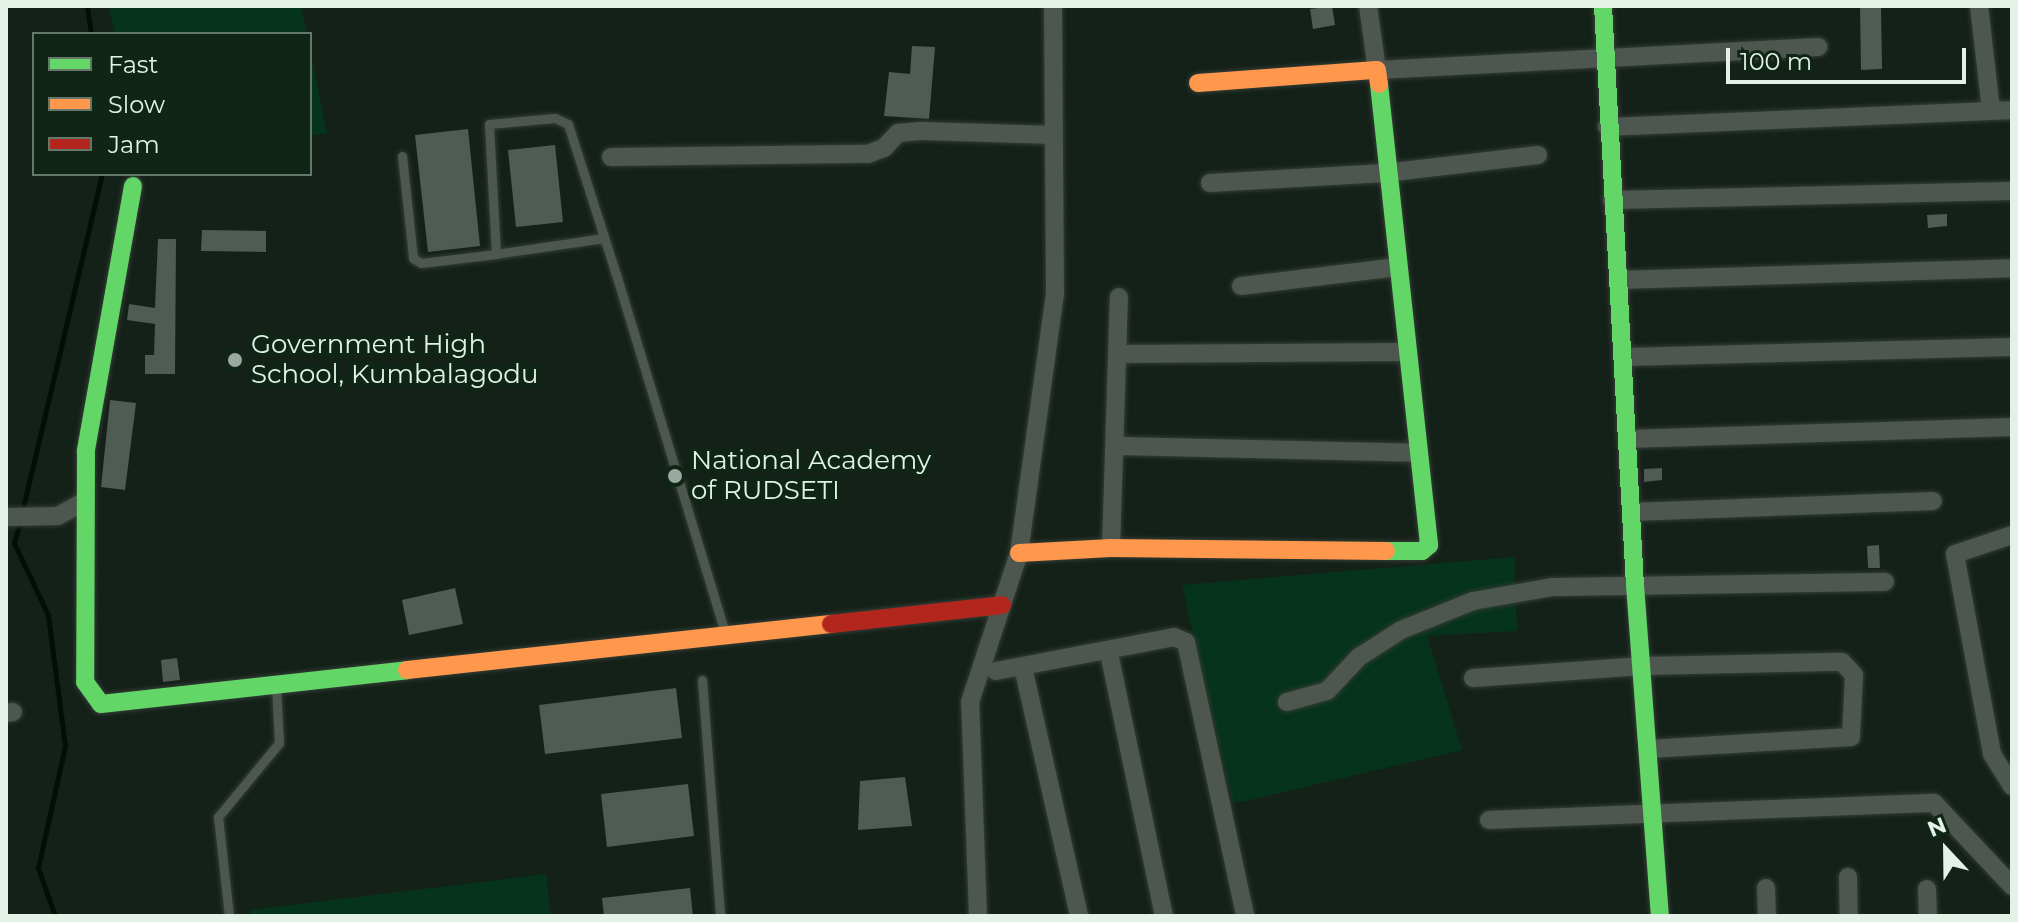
<!DOCTYPE html>
<html>
<head>
<meta charset="utf-8">
<style>
  body { margin:0 }
  #map { position:relative; width:2018px; height:922px; overflow:hidden; background:#142118; font-family:Montserrat,sans-serif }
  div>[style] { position:absolute }
  .green>* { inset:0; background:#06331b }
  .stream>* { height:5px; margin:-2.5px; padding:0 2.5px; transform-origin:2.5px; border-radius:2.5px; background:#020f05 }
  .building>* { inset:0; background:#505b53 }
  .roads { filter:drop-shadow(0 0 2px #333c35) drop-shadow(0 0 2px #333c35) }
  .lane>* { height:9px; margin:-4.5px; padding:0 4.5px; transform-origin:4.5px; border-radius:4.5px; background:#4d564f }
  .street>* { height:18px; margin:-9px; padding:0 9px; transform-origin:9px; border-radius:9px; background:#4d564f }
  .fast>* { height:18px; margin:-9px; padding:0 9px; transform-origin:9px; border-radius:9px; background:#63d668 }
  .slow>* { height:18px; margin:-9px; padding:0 9px; transform-origin:9px; border-radius:9px; background:#ff974d }
  .jam>* { height:18px; margin:-9px; padding:0 9px; transform-origin:9px; border-radius:9px; background:#b3261e }
  .dots>* { width:22px; height:22px; translate:-50% -50%; box-sizing:border-box; border:4px solid #0f2617; border-radius:50% }
  span { translate:-50% -50%; white-space:nowrap; text-align:center; line-height:1.15; -webkit-text-stroke:8px #0f2617; paint-order:stroke }
  .poi-label { font-size:26px; color:#e3f1e7 }
  .left { translate:0 -50%; text-align:left }
  .frame { position:absolute; inset:0; border:8px solid #e3f1e7; pointer-events:none }
  .legend { position:absolute; left:32px; top:32px; width:280px; height:144px; box-sizing:border-box; background:#0f2617; border:2px solid #64776a; margin:0; padding:10px 14px; list-style:none; font-size:24px; color:#e3f1e7 }
  .legend li { display:flex; align-items:center; gap:16px; height:40px }
  .legend b { width:40px; border:2px solid #64776a }
  .north { position:absolute; left:1906px; top:810px; width:80px; height:80px; -webkit-text-stroke:6px #0f2617; paint-order:stroke; rotate:338deg; font-size:22px; font-weight:700; line-height:32px; text-align:center; color:#e3f1e7 }
  .north::after { content:''; display:block; margin:auto; width:28px; height:36px; background:#e3f1e7; clip-path:polygon(50% 0,100% 100%,50% 72%,0 100%) }
  .scale { position:absolute; left:1726px; top:48px; width:240px; height:36px; box-sizing:border-box; border:4px solid #e3f1e7; border-top:0; padding-left:10px; font-size:24px; line-height:28px; white-space:nowrap; color:#e3f1e7; -webkit-text-stroke:6px #0f2617; paint-order:stroke }
</style>
</head>
<body>
<div id="map">
  <div class="green">
    <i style="clip-path:polygon(109px 6px,301px 6px,307px 34px,115px 34px)"></i>
    <i style="clip-path:polygon(310px 50px,327px 133px,310px 136px)"></i>
    <i style="clip-path:polygon(1515px 557px,1517px 631px,1427px 636px,1462px 750px,1233px 804px,1182px 585px)"></i>
    <i style="clip-path:polygon(546px 874px,551px 916px,251px 916px,250px 910px)"></i>
  </div>
  <div class="stream">
    <i style="left:87px;top:6px;width:28px;rotate:82deg"></i>
    <i style="left:22px;top:512px;width:347px;rotate:-76.7deg"></i>
    <i style="left:20px;top:521px;width:23px;rotate:105deg"></i>
    <i style="left:14px;top:543px;width:80px;rotate:64.7deg"></i>
    <i style="left:48px;top:615px;width:132px;rotate:82.6deg"></i>
    <i style="left:65px;top:746px;width:125px;rotate:102.5deg"></i>
    <i style="left:38px;top:868px;width:51px;rotate:70.5deg"></i>
  </div>
  <div class="building">
    <i style="clip-path:polygon(1332px 6px,1335px 25px,1313px 29px,1310px 9px)"></i>
    <i style="clip-path:polygon(1860px 6px,1881px 6px,1882px 69px,1861px 70px)"></i>
    <i style="clip-path:polygon(912px 46px,935px 47px,929px 119px,884px 116px,889px 72px,910px 74px)"></i>
    <i style="clip-path:polygon(468px 129px,480px 246px,428px 252px,415px 135px)"></i>
    <i style="clip-path:polygon(555px 145px,563px 222px,516px 227px,508px 150px)"></i>
    <i style="clip-path:polygon(1947px 214px,1947px 226px,1928px 228px,1927px 215px)"></i>
    <i style="clip-path:polygon(202px 230px,266px 231px,266px 252px,201px 251px)"></i>
    <i style="clip-path:polygon(158px 239px,176px 239px,175px 374px,145px 374px,145px 355px,154px 355px,155px 324px,127px 320px,129px 304px,155px 308px)"></i>
    <i style="clip-path:polygon(110px 400px,136px 403px,125px 490px,101px 487px)"></i>
    <i style="clip-path:polygon(1662px 468px,1662px 480px,1644px 482px,1644px 469px)"></i>
    <i style="clip-path:polygon(1879px 545px,1880px 568px,1868px 568px,1867px 546px)"></i>
    <i style="clip-path:polygon(455px 588px,463px 624px,409px 635px,402px 600px)"></i>
    <i style="clip-path:polygon(177px 658px,180px 680px,163px 682px,161px 660px)"></i>
    <i style="clip-path:polygon(676px 688px,682px 738px,545px 754px,539px 705px)"></i>
    <i style="clip-path:polygon(905px 777px,912px 826px,858px 830px,860px 781px)"></i>
    <i style="clip-path:polygon(688px 784px,694px 836px,607px 847px,601px 794px)"></i>
    <i style="clip-path:polygon(690px 888px,693px 916px,604px 916px,602px 898px)"></i>
  </div>
  <div class="roads">
    <div class="lane">
      <i style="left:402px;top:156px;width:103px;rotate:83.8deg"></i>
      <i style="left:413px;top:258px;width:9px;rotate:32deg"></i>
      <i style="left:421px;top:263px;width:76px;rotate:-6.8deg"></i>
      <i style="left:604px;top:238px;width:109px;rotate:171.6deg"></i>
      <i style="left:496px;top:254px;width:130px;rotate:-93.1deg"></i>
      <i style="left:489px;top:124px;width:66px;rotate:-5.2deg"></i>
      <i style="left:555px;top:118px;width:14px;rotate:25deg"></i>
      <i style="left:568px;top:124px;width:157px;rotate:72.3deg"></i>
      <i style="left:616px;top:274px;width:377px;rotate:73.1deg"></i>
      <i style="left:702px;top:680px;width:237px;rotate:85.6deg"></i>
      <i style="left:229px;top:916px;width:100px;rotate:-96.3deg"></i>
      <i style="left:218px;top:817px;width:96px;rotate:-50.5deg"></i>
      <i style="left:279px;top:743px;width:57px;rotate:-93deg"></i>
    </div>
    <div class="street">
      <i style="left:1368px;top:6px;width:65px;rotate:82deg"></i>
      <i style="left:1377px;top:70px;width:442px;rotate:-3deg"></i>
      <i style="left:1979px;top:6px;width:105px;rotate:83.4deg"></i>
      <i style="left:1607px;top:127px;width:405px;rotate:-2.4deg"></i>
      <i style="left:611px;top:157px;width:257px;rotate:-0.7deg"></i>
      <i style="left:868px;top:154px;width:17px;rotate:-21deg"></i>
      <i style="left:884px;top:148px;width:21px;rotate:-47deg"></i>
      <i style="left:898px;top:133px;width:25px;rotate:-5deg"></i>
      <i style="left:923px;top:131px;width:131px;rotate:1.7deg"></i>
      <i style="left:1210px;top:183px;width:175px;rotate:-3.3deg"></i>
      <i style="left:1385px;top:173px;width:154px;rotate:-6.7deg"></i>
      <i style="left:1612px;top:200px;width:400px;rotate:-1.3deg"></i>
      <i style="left:1618px;top:280px;width:394px;rotate:-1.7deg"></i>
      <i style="left:1241px;top:286px;width:157px;rotate:-6.9deg"></i>
      <i style="left:1120px;top:354px;width:285px;rotate:-0.4deg"></i>
      <i style="left:1626px;top:357px;width:386px;rotate:-1.5deg"></i>
      <i style="left:1628px;top:439px;width:384px;rotate:-1.8deg"></i>
      <i style="left:1117px;top:446px;width:301px;rotate:1.3deg"></i>
      <i style="left:1632px;top:512px;width:301px;rotate:-2.1deg"></i>
      <i style="left:6px;top:517px;width:52px;rotate:-1.1deg"></i>
      <i style="left:58px;top:516px;width:29px;rotate:-29deg"></i>
      <i style="left:2012px;top:535px;width:60px;rotate:161.6deg"></i>
      <i style="left:1955px;top:554px;width:203px;rotate:79.5deg"></i>
      <i style="left:1992px;top:754px;width:38px;rotate:58deg"></i>
      <i style="left:1111px;top:548px;width:251px;rotate:-88.2deg"></i>
      <i style="left:1109px;top:653px;width:269px;rotate:78.2deg"></i>
      <i style="left:1023px;top:667px;width:255px;rotate:77.3deg"></i>
      <i style="left:996px;top:671px;width:181px;rotate:-10.8deg"></i>
      <i style="left:1174px;top:637px;width:13px;rotate:23deg"></i>
      <i style="left:1186px;top:642px;width:280px;rotate:77.8deg"></i>
      <i style="left:1473px;top:678px;width:171px;rotate:-4deg"></i>
      <i style="left:1644px;top:666px;width:198px;rotate:-1.2deg"></i>
      <i style="left:1842px;top:662px;width:18px;rotate:47deg"></i>
      <i style="left:1854px;top:675px;width:62px;rotate:92.8deg"></i>
      <i style="left:1851px;top:737px;width:202px;rotate:176.6deg"></i>
      <i style="left:1287px;top:702px;width:41px;rotate:-15.4deg"></i>
      <i style="left:1327px;top:691px;width:47px;rotate:-46.7deg"></i>
      <i style="left:1359px;top:657px;width:50px;rotate:-32.7deg"></i>
      <i style="left:1401px;top:630px;width:78px;rotate:-21.9deg"></i>
      <i style="left:1473px;top:601px;width:80px;rotate:-10deg"></i>
      <i style="left:1552px;top:587px;width:333px;rotate:-0.9deg"></i>
      <i style="left:6px;top:713px;width:7px;rotate:-8deg"></i>
      <i style="left:1489px;top:820px;width:445px;rotate:-2.2deg"></i>
      <i style="left:1934px;top:803px;width:114px;rotate:46.8deg"></i>
      <i style="left:1848px;top:877px;width:39px;rotate:89deg"></i>
      <i style="left:1766px;top:888px;width:28px;rotate:88deg"></i>
      <i style="left:1927px;top:889px;width:27px;rotate:88deg"></i>
      <i style="left:978px;top:916px;width:214px;rotate:-92.1deg"></i>
      <i style="left:970px;top:702px;width:157px;rotate:-71.8deg"></i>
      <i style="left:1019px;top:553px;width:263px;rotate:-82.1deg"></i>
      <i style="left:1055px;top:292px;width:286px;rotate:-90.4deg"></i>
    </div>
    <div class="fast">
      <i style="left:1603px;top:6px;width:580px;rotate:86.84deg"></i>
      <i style="left:1635px;top:585px;width:332px;rotate:85.7deg"></i>
      <i style="left:1379px;top:84px;width:464px;rotate:83.8deg"></i>
      <i style="left:1429px;top:545px;width:9px;rotate:139deg"></i>
      <i style="left:1422px;top:551px;width:36px;rotate:180deg"></i>
      <i style="left:133px;top:186px;width:269px;rotate:100.1deg"></i>
      <i style="left:86px;top:451px;width:231px;rotate:90.2deg"></i>
      <i style="left:85px;top:682px;width:27px;rotate:54deg"></i>
      <i style="left:101px;top:704px;width:308px;rotate:-6.3deg"></i>
    </div>
    <div class="slow">
      <i style="left:1198px;top:83px;width:179px;rotate:-4.2deg"></i>
      <i style="left:1377px;top:70px;width:14px;rotate:82deg"></i>
      <i style="left:1019px;top:553px;width:92px;rotate:-3.1deg"></i>
      <i style="left:1111px;top:548px;width:275px;rotate:0.6deg"></i>
      <i style="left:407px;top:670px;width:426px;rotate:-6.2deg"></i>
    </div>
    <div class="jam">
      <i style="left:831px;top:624px;width:172px;rotate:-6.3deg"></i>
    </div>
  </div>
  <div class="dots">
    <i style="left:235px;top:360px;background:#9ba89f"></i>
    <i style="left:675px;top:476px;background:#9ba89f"></i>
  </div>
  <div class="poi-label">
    <span class="left" style="left:251px;top:360px">Government High<br>School, Kumbalagodu</span>
    <span class="left" style="left:691px;top:476px">National Academy<br>of RUDSETI</span>
  </div>
  <div class="frame"></div>
  <ul class="legend">
  <li><b style="height:10px;background:#63d668"></b>Fast</li>
  <li><b style="height:10px;background:#ff974d"></b>Slow</li>
  <li><b style="height:10px;background:#b3261e"></b>Jam</li>
  </ul>
  <div class="north">N</div>
  <div class="scale">100 m</div>
</div>
</body>
</html>
